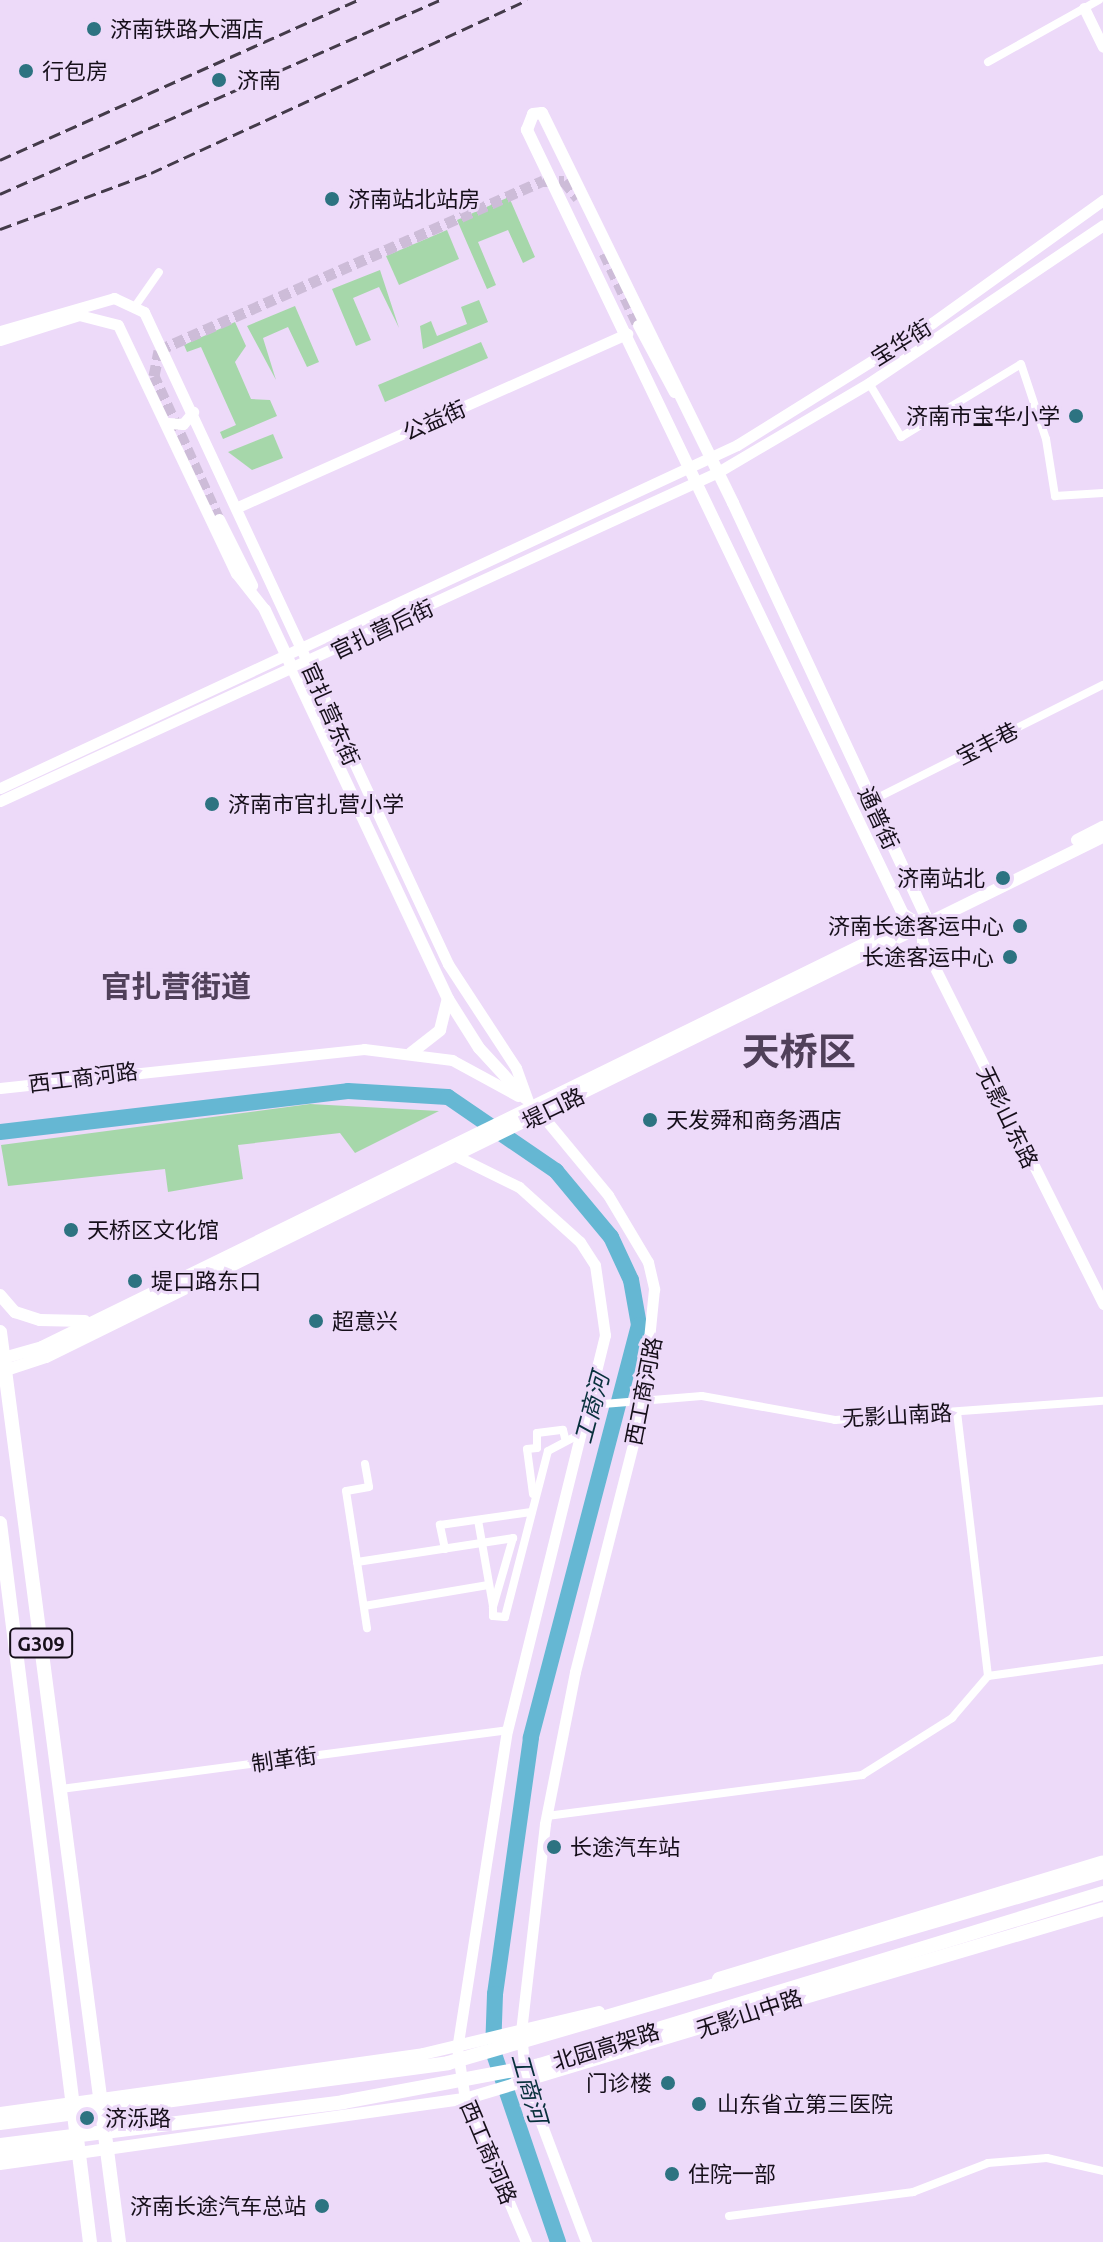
<!DOCTYPE html>
<html>
<head>
<meta charset="utf-8">
<style>
  body { margin:0 }
  #map { position:relative; width:1103px; height:2242px; overflow:hidden; background:#eddaf9; font-family:Ubuntu,"Noto Sans SC",sans-serif }
  div>[style] { position:absolute }
  .green>* { inset:0; background:#a6d7aa }
  .river>* { height:16px; margin:-8px; padding:0 8px; transform-origin:8px; border-radius:8px; background:#65b7d3 }
  .secondary-tunnel>* { height:11px; margin-top:-5.5px; transform-origin:0; background:repeating-linear-gradient(90deg,#cdbcd8 0 11px,transparent 0 16.5px) }
  .street>* { height:8px; margin:-4px; padding:0 4px; transform-origin:4px; border-radius:4px; background:#fff }
  .secondary>* { height:11px; margin:-5.5px; padding:0 5.5px; transform-origin:5.5px; border-radius:5.5px; background:#fff }
  .primary>* { height:12px; margin:-6px; padding:0 6px; transform-origin:6px; border-radius:6px; background:#fff }
  .highway>* { height:14px; margin:-7px; padding:0 7px; transform-origin:7px; border-radius:7px; background:#fff }
  .rail>* { height:3px; margin-top:-1.5px; transform-origin:0; background:repeating-linear-gradient(90deg,#443b4a 0 12px,transparent 0 18px) }
  .dots>* { width:22px; height:22px; translate:-50% -50%; box-sizing:border-box; border:4px solid #eddaf9; border-radius:50% }
  span { translate:-50% -50%; white-space:nowrap; text-align:center; line-height:1.15; -webkit-text-stroke:6px #eddaf9; paint-order:stroke }
  .shield-label span { padding:2px 6px; background:#eddaf9; border:2px solid; border-radius:6px; -webkit-text-stroke-width:0 }
  .shield-label { font-size:20px; color:#160f1a; font-weight:700 }
  .poi-label { font-size:22px; color:#160f1a }
  .left { translate:0 -50%; text-align:left }
  .right { translate:-100% -50%; text-align:right }
  .street-label { font-size:22px; color:#160f1a }
  .water-label { font-size:24px; color:#08303c; font-style:italic }
  .district-label { font-size:30px; color:#50405a; font-weight:700 }
  .town-label { font-size:38px; color:#50405a; font-weight:700 }
</style>
</head>
<body>
<div id="map">
  <div class="green">
    <i style="clip-path:polygon(509px 197px,535px 257px,523px 263px,508px 230px,478px 242px,496px 285px,487px 289px,457px 220px)"></i>
    <i style="clip-path:polygon(447px 230px,459px 259px,399px 285px,386px 256px)"></i>
    <i style="clip-path:polygon(380px 270px,399px 328px,379px 287px,353px 298px,371px 340px,356px 346px,332px 289px)"></i>
    <i style="clip-path:polygon(479px 300px,488px 322px,423px 349px,420px 326px,431px 321px,437px 336px,467px 324px,461px 307px)"></i>
    <i style="clip-path:polygon(295px 306px,319px 362px,307px 367px,288px 327px,263px 338px,276px 380px,247px 326px)"></i>
    <i style="clip-path:polygon(235px 322px,246px 346px,235px 362px,251px 399px,270px 400px,277px 416px,223px 439px,220px 432px,236px 425px,201px 347px,187px 352px,184px 345px)"></i>
    <i style="clip-path:polygon(481px 342px,488px 358px,385px 402px,378px 385px)"></i>
    <i style="clip-path:polygon(273px 434px,283px 458px,252px 470px,228px 452px)"></i>
    <i style="clip-path:polygon(310px 1104px,439px 1111px,355px 1153px,340px 1133px,238px 1145px,243px 1179px,168px 1192px,165px 1169px,8px 1186px,1px 1145px)"></i>
  </div>
  <div class="river">
    <i style="left:0;top:1132px;width:350px;rotate:-6.7deg"></i>
    <i style="left:348px;top:1091px;width:100px;rotate:3.4deg"></i>
    <i style="left:448px;top:1097px;width:131px;rotate:34.4deg"></i>
    <i style="left:556px;top:1171px;width:86px;rotate:50.2deg"></i>
    <i style="left:611px;top:1237px;width:47px;rotate:65.1deg"></i>
    <i style="left:631px;top:1280px;width:46px;rotate:79.9deg"></i>
    <i style="left:639px;top:1325px;width:427px;rotate:104.7deg"></i>
    <i style="left:531px;top:1738px;width:259px;rotate:98deg"></i>
    <i style="left:495px;top:1994px;width:57px;rotate:92deg"></i>
    <i style="left:493px;top:2051px;width:202px;rotate:71.2deg"></i>
  </div>
  <div class="secondary-tunnel">
    <i style="left:604px;top:253px;width:80px;rotate:64.7deg"></i>
    <i style="left:219px;top:519px;width:157px;rotate:-114.4deg"></i>
    <i style="left:154px;top:376px;width:26px;rotate:-79deg"></i>
    <i style="left:159px;top:350px;width:420px;rotate:-23.8deg"></i>
    <i style="left:543px;top:181px;width:21px"></i>
    <i style="left:564px;top:181px;width:22px;rotate:51deg"></i>
  </div>
  <div class="street">
    <i style="left:988px;top:62px;width:127px;rotate:-29.2deg"></i>
    <i style="left:136px;top:305px;width:40px;rotate:-55.1deg"></i>
    <i style="left:869px;top:383px;width:63px;rotate:59.3deg"></i>
    <i style="left:901px;top:437px;width:140px;rotate:-31.3deg"></i>
    <i style="left:1021px;top:364px;width:79px;rotate:71.6deg"></i>
    <i style="left:1046px;top:439px;width:58px;rotate:81deg"></i>
    <i style="left:1055px;top:496px;width:48px;rotate:-3.6deg"></i>
    <i style="left:871px;top:801px;width:259px;rotate:-26.6deg"></i>
    <i style="left:591px;top:1405px;width:111px;rotate:-4.6deg"></i>
    <i style="left:702px;top:1396px;width:135px;rotate:10.2deg"></i>
    <i style="left:835px;top:1420px;width:269px;rotate:-4.1deg"></i>
    <i style="left:957px;top:1412px;width:266px;rotate:83.3deg"></i>
    <i style="left:365px;top:1464px;width:23px;rotate:80deg"></i>
    <i style="left:369px;top:1487px;width:23px;rotate:170deg"></i>
    <i style="left:346px;top:1491px;width:72px;rotate:81.2deg"></i>
    <i style="left:357px;top:1562px;width:158px;rotate:-8.7deg"></i>
    <i style="left:513px;top:1538px;width:72px;rotate:106.2deg"></i>
    <i style="left:493px;top:1607px;width:9px;rotate:90deg"></i>
    <i style="left:493px;top:1616px;width:12px;rotate:5deg"></i>
    <i style="left:505px;top:1617px;width:171px;rotate:-75.5deg"></i>
    <i style="left:548px;top:1451px;width:38px;rotate:-28deg"></i>
    <i style="left:533px;top:1494px;width:45px;rotate:-97.6deg"></i>
    <i style="left:527px;top:1449px;width:10px;rotate:-6deg"></i>
    <i style="left:537px;top:1448px;width:15px;rotate:-90deg"></i>
    <i style="left:537px;top:1433px;width:26px;rotate:-7deg"></i>
    <i style="left:563px;top:1430px;width:8px;rotate:76deg"></i>
    <i style="left:478px;top:1520px;width:87px;rotate:80.1deg"></i>
    <i style="left:445px;top:1549px;width:25px;rotate:-102deg"></i>
    <i style="left:440px;top:1525px;width:92px;rotate:-8.1deg"></i>
    <i style="left:357px;top:1562px;width:67px;rotate:81.4deg"></i>
    <i style="left:364px;top:1606px;width:126px;rotate:-9.6deg"></i>
    <i style="left:61px;top:1789px;width:450px;rotate:-7.5deg"></i>
    <i style="left:547px;top:1816px;width:318px;rotate:-7.4deg"></i>
    <i style="left:862px;top:1775px;width:107px;rotate:-32.3deg"></i>
    <i style="left:952px;top:1718px;width:55px;rotate:-49.4deg"></i>
    <i style="left:988px;top:1676px;width:116px;rotate:-7.9deg"></i>
    <i style="left:729px;top:2216px;width:186px;rotate:-7.4deg"></i>
    <i style="left:913px;top:2192px;width:80px;rotate:-21.1deg"></i>
    <i style="left:988px;top:2163px;width:59px;rotate:-4.8deg"></i>
    <i style="left:1047px;top:2158px;width:57px;rotate:13.1deg"></i>
  </div>
  <div class="secondary">
    <i style="left:1084px;top:8px;width:43px;rotate:64deg"></i>
    <i style="left:638px;top:325px;width:76px;rotate:61.8deg"></i>
    <i style="left:0;top:331px;width:119px;rotate:-16.1deg"></i>
    <i style="left:114px;top:298px;width:33px;rotate:25deg"></i>
    <i style="left:144px;top:312px;width:719px;rotate:65deg"></i>
    <i style="left:448px;top:964px;width:124px;rotate:56.8deg"></i>
    <i style="left:516px;top:1068px;width:37px;rotate:70deg"></i>
    <i style="left:0;top:340px;width:83px;rotate:-17.6deg"></i>
    <i style="left:79px;top:315px;width:40px;rotate:14.4deg"></i>
    <i style="left:118px;top:325px;width:275px;rotate:64.6deg"></i>
    <i style="left:236px;top:573px;width:47px;rotate:51.9deg"></i>
    <i style="left:168px;top:423px;width:15px;rotate:4deg"></i>
    <i style="left:183px;top:424px;width:16px;rotate:-50deg"></i>
    <i style="left:240px;top:506px;width:424px;rotate:-24deg"></i>
    <i style="left:219px;top:519px;width:74px;rotate:63.4deg"></i>
    <i style="left:0;top:788px;width:813px;rotate:-24.96deg"></i>
    <i style="left:737px;top:445px;width:230px;rotate:-32deg"></i>
    <i style="left:932px;top:323px;width:211px;rotate:-35.7deg"></i>
    <i style="left:0;top:801px;width:790px;rotate:-24.62deg"></i>
    <i style="left:718px;top:472px;width:175px;rotate:-30.5deg"></i>
    <i style="left:869px;top:383px;width:282px;rotate:-34deg"></i>
    <i style="left:921px;top:926px;width:16px;rotate:86deg"></i>
    <i style="left:922px;top:942px;width:405px;rotate:63.4deg"></i>
    <i style="left:0;top:1088px;width:366px;rotate:-6.1deg"></i>
    <i style="left:364px;top:1049px;width:89px;rotate:7.1deg"></i>
    <i style="left:452px;top:1060px;width:75px;rotate:28.6deg"></i>
    <i style="left:536px;top:1108px;width:113px;rotate:50.4deg"></i>
    <i style="left:608px;top:1195px;width:78px;rotate:59.2deg"></i>
    <i style="left:648px;top:1262px;width:28px;rotate:77deg"></i>
    <i style="left:654px;top:1289px;width:121px;rotate:95.7deg"></i>
    <i style="left:642px;top:1409px;width:271px;rotate:104.3deg"></i>
    <i style="left:575px;top:1672px;width:155px;rotate:101.2deg"></i>
    <i style="left:545px;top:1824px;width:210px;rotate:96.6deg"></i>
    <i style="left:521px;top:2033px;width:50px;rotate:84.3deg"></i>
    <i style="left:526px;top:2083px;width:170px;rotate:69.3deg"></i>
    <i style="left:450px;top:1153px;width:77px;rotate:26.2deg"></i>
    <i style="left:519px;top:1187px;width:82px;rotate:42deg"></i>
    <i style="left:580px;top:1242px;width:27px;rotate:57deg"></i>
    <i style="left:595px;top:1265px;width:71px;rotate:81.9deg"></i>
    <i style="left:605px;top:1335px;width:407px;rotate:103.9deg"></i>
    <i style="left:507px;top:1730px;width:322px;rotate:98.9deg"></i>
    <i style="left:457px;top:2048px;width:52px;rotate:81.1deg"></i>
    <i style="left:465px;top:2099px;width:155px;rotate:66.9deg"></i>
  </div>
  <div class="primary">
    <i style="left:542px;top:113px;width:434px;rotate:63.9deg"></i>
    <i style="left:733px;top:503px;width:455px;rotate:65deg"></i>
    <i style="left:925px;top:915px;width:12px;rotate:110deg"></i>
    <i style="left:921px;top:926px;width:22px;rotate:-146deg"></i>
    <i style="left:903px;top:914px;width:870px;rotate:-115.62deg"></i>
    <i style="left:527px;top:130px;width:17px;rotate:-69deg"></i>
    <i style="left:533px;top:114px;width:9px;rotate:-6deg"></i>
    <i style="left:265px;top:610px;width:430px;rotate:64.8deg"></i>
    <i style="left:448px;top:999px;width:58px;rotate:57.7deg"></i>
    <i style="left:479px;top:1048px;width:68px;rotate:47.4deg"></i>
    <i style="left:1077px;top:840px;width:29px;rotate:-27deg"></i>
    <i style="left:411px;top:1053px;width:37px;rotate:-38deg"></i>
    <i style="left:440px;top:1030px;width:32px;rotate:-76deg"></i>
    <i style="left:0;top:1295px;width:23px;rotate:49deg"></i>
    <i style="left:15px;top:1312px;width:26px;rotate:18deg"></i>
    <i style="left:40px;top:1320px;width:45px;rotate:1.3deg"></i>
    <i style="left:0;top:1359px;width:44px;rotate:-15.9deg"></i>
    <i style="left:42px;top:1347px;width:970px;rotate:-26.12deg"></i>
    <i style="left:0;top:1372px;width:48px;rotate:-18.1deg"></i>
    <i style="left:46px;top:1357px;width:1178px;rotate:-26.2deg"></i>
    <i style="left:0;top:2113px;width:427px;rotate:-7.9deg"></i>
    <i style="left:423px;top:2054px;width:181px;rotate:-13.4deg"></i>
    <i style="left:0;top:2154px;width:65px;rotate:-7deg"></i>
    <i style="left:65px;top:2146px;width:15px;rotate:20deg"></i>
    <i style="left:0;top:2164px;width:470px;rotate:-8deg"></i>
    <i style="left:465px;top:2099px;width:319px;rotate:-16.8deg"></i>
  </div>
  <div class="highway">
    <i style="left:0;top:1332px;width:918px;rotate:82.55deg"></i>
    <i style="left:0;top:1523px;width:725px;rotate:82.87deg"></i>
    <i style="left:719px;top:1979px;width:401px;rotate:-16.9deg"></i>
    <i style="left:764px;top:2009px;width:353px;rotate:-16.4deg"></i>
    <i style="left:0;top:2123px;width:452px;rotate:-7.6deg"></i>
    <i style="left:448px;top:2063px;width:682px;rotate:-16.26deg"></i>
    <i style="left:0;top:2145px;width:346px;rotate:-7.1deg"></i>
    <i style="left:343px;top:2102px;width:200px;rotate:-10.6deg"></i>
    <i style="left:540px;top:2065px;width:589px;rotate:-16.99deg"></i>
  </div>
  <div class="rail">
    <i style="left:0;top:160px;width:391px;rotate:-24.1deg"></i>
    <i style="left:0;top:194px;width:481px;rotate:-23.8deg"></i>
    <i style="left:0;top:229px;width:161px;rotate:-20.3deg"></i>
    <i style="left:151px;top:173px;width:414px;rotate:-24.7deg"></i>
  </div>
  <div class="dots">
    <i style="left:94px;top:29px;background:#2d7381"></i>
    <i style="left:26px;top:71px;background:#2d7381"></i>
    <i style="left:219px;top:80px;background:#2d7381"></i>
    <i style="left:332px;top:199px;background:#2d7381"></i>
    <i style="left:1076px;top:416px;background:#2d7381"></i>
    <i style="left:212px;top:804px;background:#2d7381"></i>
    <i style="left:1003px;top:878px;background:#2d7381"></i>
    <i style="left:1020px;top:926px;background:#2d7381"></i>
    <i style="left:1010px;top:957px;background:#2d7381"></i>
    <i style="left:650px;top:1120px;background:#2d7381"></i>
    <i style="left:71px;top:1230px;background:#2d7381"></i>
    <i style="left:135px;top:1281px;background:#2d7381"></i>
    <i style="left:316px;top:1321px;background:#2d7381"></i>
    <i style="left:554px;top:1847px;background:#2d7381"></i>
    <i style="left:668px;top:2083px;background:#2d7381"></i>
    <i style="left:699px;top:2104px;background:#2d7381"></i>
    <i style="left:87px;top:2118px;background:#2d7381"></i>
    <i style="left:672px;top:2174px;background:#2d7381"></i>
    <i style="left:322px;top:2206px;background:#2d7381"></i>
  </div>
  <div class="shield-label">
    <span style="left:41px;top:1643px">G309</span>
  </div>
  <div class="poi-label">
    <span class="left" style="left:110px;top:29px">济南铁路大酒店</span>
    <span class="left" style="left:42px;top:71px">行包房</span>
    <span class="left" style="left:237px;top:80px">济南</span>
    <span class="left" style="left:348px;top:199px">济南站北站房</span>
    <span class="right" style="left:1060px;top:416px">济南市宝华小学</span>
    <span class="left" style="left:228px;top:804px">济南市官扎营小学</span>
    <span class="right" style="left:985px;top:878px">济南站北</span>
    <span class="right" style="left:1004px;top:926px">济南长途客运中心</span>
    <span class="right" style="left:994px;top:957px">长途客运中心</span>
    <span class="left" style="left:666px;top:1120px">天发舜和商务酒店</span>
    <span class="left" style="left:87px;top:1230px">天桥区文化馆</span>
    <span class="left" style="left:151px;top:1281px">堤口路东口</span>
    <span class="left" style="left:332px;top:1321px">超意兴</span>
    <span class="left" style="left:570px;top:1847px">长途汽车站</span>
    <span class="right" style="left:652px;top:2083px">门诊楼</span>
    <span class="left" style="left:717px;top:2104px">山东省立第三医院</span>
    <span class="left" style="left:105px;top:2118px">济泺路</span>
    <span class="left" style="left:688px;top:2174px">住院一部</span>
    <span class="right" style="left:306px;top:2206px">济南长途汽车总站</span>
  </div>
  <div class="street-label">
    <span style="left:901px;top:342px;rotate:-32deg">宝华街</span>
    <span style="left:434px;top:420px;rotate:-24deg">公益街</span>
    <span style="left:382px;top:629px;rotate:-25deg">官扎营后街</span>
    <span style="left:331px;top:714px;rotate:66deg">官扎营东街</span>
    <span style="left:987px;top:743px;rotate:-27deg">宝丰巷</span>
    <span style="left:879px;top:818px;rotate:65deg">通普街</span>
    <span style="left:83px;top:1077px;rotate:-7deg">西工商河路</span>
    <span style="left:553px;top:1108px;rotate:-26deg">堤口路</span>
    <span style="left:1008px;top:1117px;rotate:64deg">无影山东路</span>
    <span style="left:643px;top:1391px;rotate:-79deg">西工商河路</span>
    <span style="left:897px;top:1415px;rotate:-3deg">无影山南路</span>
    <span style="left:284px;top:1759px;rotate:-8deg">制革街</span>
    <span style="left:749px;top:2013px;rotate:-18deg">无影山中路</span>
    <span style="left:606px;top:2046px;rotate:-17deg">北园高架路</span>
    <span style="left:489px;top:2152px;rotate:67deg">西工商河路</span>
  </div>
  <div class="water-label">
    <span style="left:592px;top:1408px;rotate:-75deg">工商河</span>
    <span style="left:529px;top:2088px;rotate:74deg">工商河</span>
  </div>
  <div class="district-label">
    <span style="left:176px;top:986px">官扎营街道</span>
  </div>
  <div class="town-label">
    <span style="left:799px;top:1052px">天桥区</span>
  </div>
</div>
</body>
</html>
